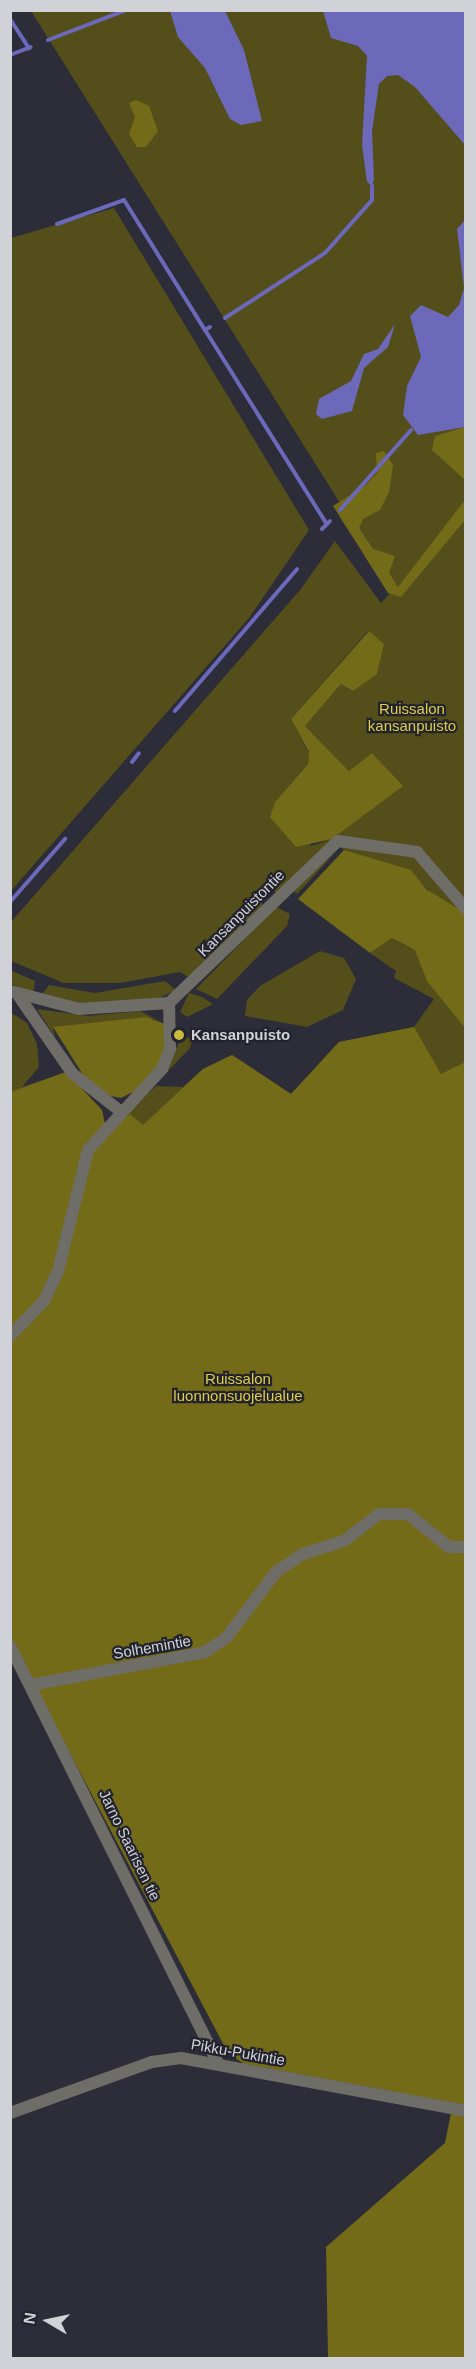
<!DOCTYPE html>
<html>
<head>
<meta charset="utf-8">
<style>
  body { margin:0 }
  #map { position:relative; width:476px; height:2369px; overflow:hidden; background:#2c2d38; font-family:Helvetica,sans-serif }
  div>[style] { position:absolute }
  .green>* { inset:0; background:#544e1a }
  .forest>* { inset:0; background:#736b18 }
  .water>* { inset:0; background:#6c68ba }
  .stream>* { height:4px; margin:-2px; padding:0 2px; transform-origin:2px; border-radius:2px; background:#6c68ba }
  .minor>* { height:12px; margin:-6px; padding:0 6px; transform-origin:6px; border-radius:6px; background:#6e6d67 }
  .dots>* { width:16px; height:16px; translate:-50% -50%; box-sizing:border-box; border:3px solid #23232d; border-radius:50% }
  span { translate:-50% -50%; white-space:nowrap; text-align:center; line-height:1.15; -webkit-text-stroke:4.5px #23232d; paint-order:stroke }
  .park-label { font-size:15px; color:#ddce43 }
  .street-label { font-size:15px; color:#d1d1d8 }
  .poi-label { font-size:15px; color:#d1d1d8; font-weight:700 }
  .left { translate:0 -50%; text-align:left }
  .frame { position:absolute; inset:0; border:12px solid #d1d1d8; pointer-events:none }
  .north { position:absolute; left:18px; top:2291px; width:60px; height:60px; -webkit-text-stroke:4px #23232d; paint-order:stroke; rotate:279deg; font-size:16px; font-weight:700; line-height:24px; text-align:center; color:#d1d1d8 }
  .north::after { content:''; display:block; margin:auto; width:21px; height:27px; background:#d1d1d8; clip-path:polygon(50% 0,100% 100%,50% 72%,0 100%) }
</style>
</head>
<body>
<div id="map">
  <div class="green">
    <i style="clip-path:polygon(evenodd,31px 11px,380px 11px,466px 84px,465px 2105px,228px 2053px,11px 1641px,10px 1012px,27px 1023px,37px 1044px,39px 1067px,22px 1087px,66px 1072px,102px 1110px,106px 1133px,156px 1086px,183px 1087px,203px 1069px,232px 1055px,291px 1094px,339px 1042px,414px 1027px,434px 999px,394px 978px,396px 971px,370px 953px,392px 938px,407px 946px,433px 894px,405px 870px,344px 850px,332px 839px,277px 894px,269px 886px,260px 895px,263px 906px,190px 978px,180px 972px,120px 983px,64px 983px,11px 961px,11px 922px,300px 590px,335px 541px,381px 603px,394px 589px,31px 11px,368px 631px,380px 660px,377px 673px,353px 691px,341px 684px,305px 726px,349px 771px,372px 753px,402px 786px,332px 839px,311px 846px,275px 802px,308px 764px,309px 753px,291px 719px,368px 631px)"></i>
    <i style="clip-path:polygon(114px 208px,309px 530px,249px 618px,11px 891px,11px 238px)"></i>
    <i style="clip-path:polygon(336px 852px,298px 893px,295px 894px,295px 888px)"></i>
    <i style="clip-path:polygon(276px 907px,290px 914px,287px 926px,217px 999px,196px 989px)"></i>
    <i style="clip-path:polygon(320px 951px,344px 958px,356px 979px,343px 1010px,307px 1027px,245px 1016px,247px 1000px,260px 986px)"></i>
    <i style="clip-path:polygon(10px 970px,35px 981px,33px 993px,11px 984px)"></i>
    <i style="clip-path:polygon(165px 981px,176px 990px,159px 998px,75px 1006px,41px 996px,49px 985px,95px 993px)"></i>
    <i style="clip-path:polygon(189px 993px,202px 997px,213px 1004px,187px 1017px,180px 1012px)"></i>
    <i style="clip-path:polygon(37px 1009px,88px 1016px,140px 1011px,165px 1024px,153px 1019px,53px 1028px,55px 1037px)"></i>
    <i style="clip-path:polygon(181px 1037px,193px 1038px,190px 1048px,167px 1072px)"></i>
  </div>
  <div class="forest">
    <i style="clip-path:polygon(136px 100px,149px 106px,158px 131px,146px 147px,137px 147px,129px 134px,135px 117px,129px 103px)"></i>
    <i style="clip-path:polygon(465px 427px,465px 480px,432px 450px,435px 436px)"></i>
    <i style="clip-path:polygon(384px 451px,393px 465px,389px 492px,380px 510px,363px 519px,359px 528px,373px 549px,395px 556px,389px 573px,398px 587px,465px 500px,465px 520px,401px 597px,388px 593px,333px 506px,366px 485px,377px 473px,376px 453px)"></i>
    <i style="clip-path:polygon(369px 631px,384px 644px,377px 674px,353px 691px,341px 684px,305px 726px,349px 771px,372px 753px,403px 786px,332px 839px,296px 847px,270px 817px,275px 802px,308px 764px,309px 752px,291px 719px)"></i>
    <i style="clip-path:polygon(344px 850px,411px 870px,426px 889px,465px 913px,465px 1028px,427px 981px,415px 950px,392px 938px,370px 953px,298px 899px)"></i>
    <i style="clip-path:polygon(146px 1017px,165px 1024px,167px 1043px,157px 1068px,139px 1089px,121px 1098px,105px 1095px,85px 1078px,53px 1027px)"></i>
    <i style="clip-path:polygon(414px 1027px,441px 1074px,465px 1062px,465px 2105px,244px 2064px,228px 2053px,11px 1641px,11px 1092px,66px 1072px,102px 1110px,107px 1133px,130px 1114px,143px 1125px,203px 1069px,232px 1055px,291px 1094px,339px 1042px)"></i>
    <i style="clip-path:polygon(451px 2113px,465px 2115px,465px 2358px,328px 2358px,326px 2247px,445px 2143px)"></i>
  </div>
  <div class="water">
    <i style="clip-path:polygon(170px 11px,225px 11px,244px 50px,262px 121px,241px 125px,230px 119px,205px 68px,178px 37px)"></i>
    <i style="clip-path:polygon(323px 11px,465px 11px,465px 145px,415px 87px,398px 75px,387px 76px,379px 84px,372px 131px,374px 179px,372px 186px,367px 182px,362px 145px,367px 56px,358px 46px,331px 38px)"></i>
    <i style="clip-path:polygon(465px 220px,465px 427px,418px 435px,403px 415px,407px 386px,421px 357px,410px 316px,421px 305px,448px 317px,459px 305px,464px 288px,457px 229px)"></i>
    <i style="clip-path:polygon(395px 324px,388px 347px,364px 368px,352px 411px,322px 419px,316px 414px,319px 399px,351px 381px,364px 354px,378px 349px)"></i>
  </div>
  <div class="stream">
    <i style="left:10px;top:19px;width:35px;rotate:57deg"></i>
    <i style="left:48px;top:40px;width:84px;rotate:-21deg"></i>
    <i style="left:10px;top:55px;width:22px;rotate:-21deg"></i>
    <i style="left:57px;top:224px;width:71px;rotate:-19.7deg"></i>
    <i style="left:124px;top:200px;width:153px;rotate:58.1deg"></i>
    <i style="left:225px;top:318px;width:119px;rotate:-33deg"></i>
    <i style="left:325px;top:253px;width:71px;rotate:-48.4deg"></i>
    <i style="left:372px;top:200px;width:14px;rotate:-90deg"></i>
    <i style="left:210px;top:327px;width:6px;rotate:149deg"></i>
    <i style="left:205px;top:330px;width:228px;rotate:57.9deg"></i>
    <i style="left:340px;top:510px;width:107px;rotate:-48.4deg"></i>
    <i style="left:322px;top:529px;width:11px;rotate:-45deg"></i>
    <i style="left:175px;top:711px;width:187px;rotate:-49.3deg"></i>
    <i style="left:132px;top:762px;width:11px;rotate:-52deg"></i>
    <i style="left:10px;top:902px;width:84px;rotate:-48.9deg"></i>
  </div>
  <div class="minor">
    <i style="left:10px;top:991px;width:71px;rotate:14.6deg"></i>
    <i style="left:79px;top:1009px;width:90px;rotate:-3.8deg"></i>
    <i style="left:169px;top:1003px;width:234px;rotate:-43.8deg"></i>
    <i style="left:338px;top:841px;width:80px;rotate:7.9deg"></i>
    <i style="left:417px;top:852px;width:75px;rotate:49.3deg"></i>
    <i style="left:18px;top:995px;width:96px;rotate:55.2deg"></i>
    <i style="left:73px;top:1074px;width:60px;rotate:38.2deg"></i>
    <i style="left:10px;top:1336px;width:49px;rotate:-45.8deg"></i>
    <i style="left:44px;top:1301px;width:33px;rotate:-65deg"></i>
    <i style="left:58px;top:1271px;width:125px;rotate:-76.1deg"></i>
    <i style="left:88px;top:1150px;width:110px;rotate:-47.6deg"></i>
    <i style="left:162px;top:1069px;width:22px;rotate:-68deg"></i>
    <i style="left:170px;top:1049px;width:46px;rotate:-91.2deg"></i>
    <i style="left:10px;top:1646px;width:465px;rotate:63.5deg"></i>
    <i style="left:31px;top:1685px;width:177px;rotate:-10.7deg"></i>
    <i style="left:205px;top:1652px;width:27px;rotate:-34deg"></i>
    <i style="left:227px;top:1637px;width:81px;rotate:-53deg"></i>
    <i style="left:276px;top:1572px;width:32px;rotate:-34deg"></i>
    <i style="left:303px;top:1554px;width:43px;rotate:-17.6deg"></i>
    <i style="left:344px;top:1541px;width:44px;rotate:-37.6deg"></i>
    <i style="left:379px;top:1514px;width:29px"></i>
    <i style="left:408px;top:1514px;width:53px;rotate:38.8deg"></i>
    <i style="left:449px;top:1547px;width:17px"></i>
    <i style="left:10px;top:2113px;width:151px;rotate:-19.8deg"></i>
    <i style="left:152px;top:2062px;width:29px;rotate:-8deg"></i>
    <i style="left:181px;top:2058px;width:290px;rotate:10.5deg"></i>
  </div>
  <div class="dots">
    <i style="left:179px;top:1035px;background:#c8bb3b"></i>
  </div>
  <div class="park-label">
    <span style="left:412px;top:717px">Ruissalon<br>kansanpuisto</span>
    <span style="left:238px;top:1387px">Ruissalon<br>luonnonsuojelualue</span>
  </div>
  <div class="street-label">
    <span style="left:241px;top:913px;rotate:-45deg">Kansanpuistontie</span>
    <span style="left:152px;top:1647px;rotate:-10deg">Solhemintie</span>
    <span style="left:130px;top:1845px;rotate:64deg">Jarno Saarisen tie</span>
    <span style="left:238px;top:2052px;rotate:10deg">Pikku-Pukintie</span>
  </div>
  <div class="poi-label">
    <span class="left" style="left:191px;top:1035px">Kansanpuisto</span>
  </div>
  <div class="frame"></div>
  <div class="north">N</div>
</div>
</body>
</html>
